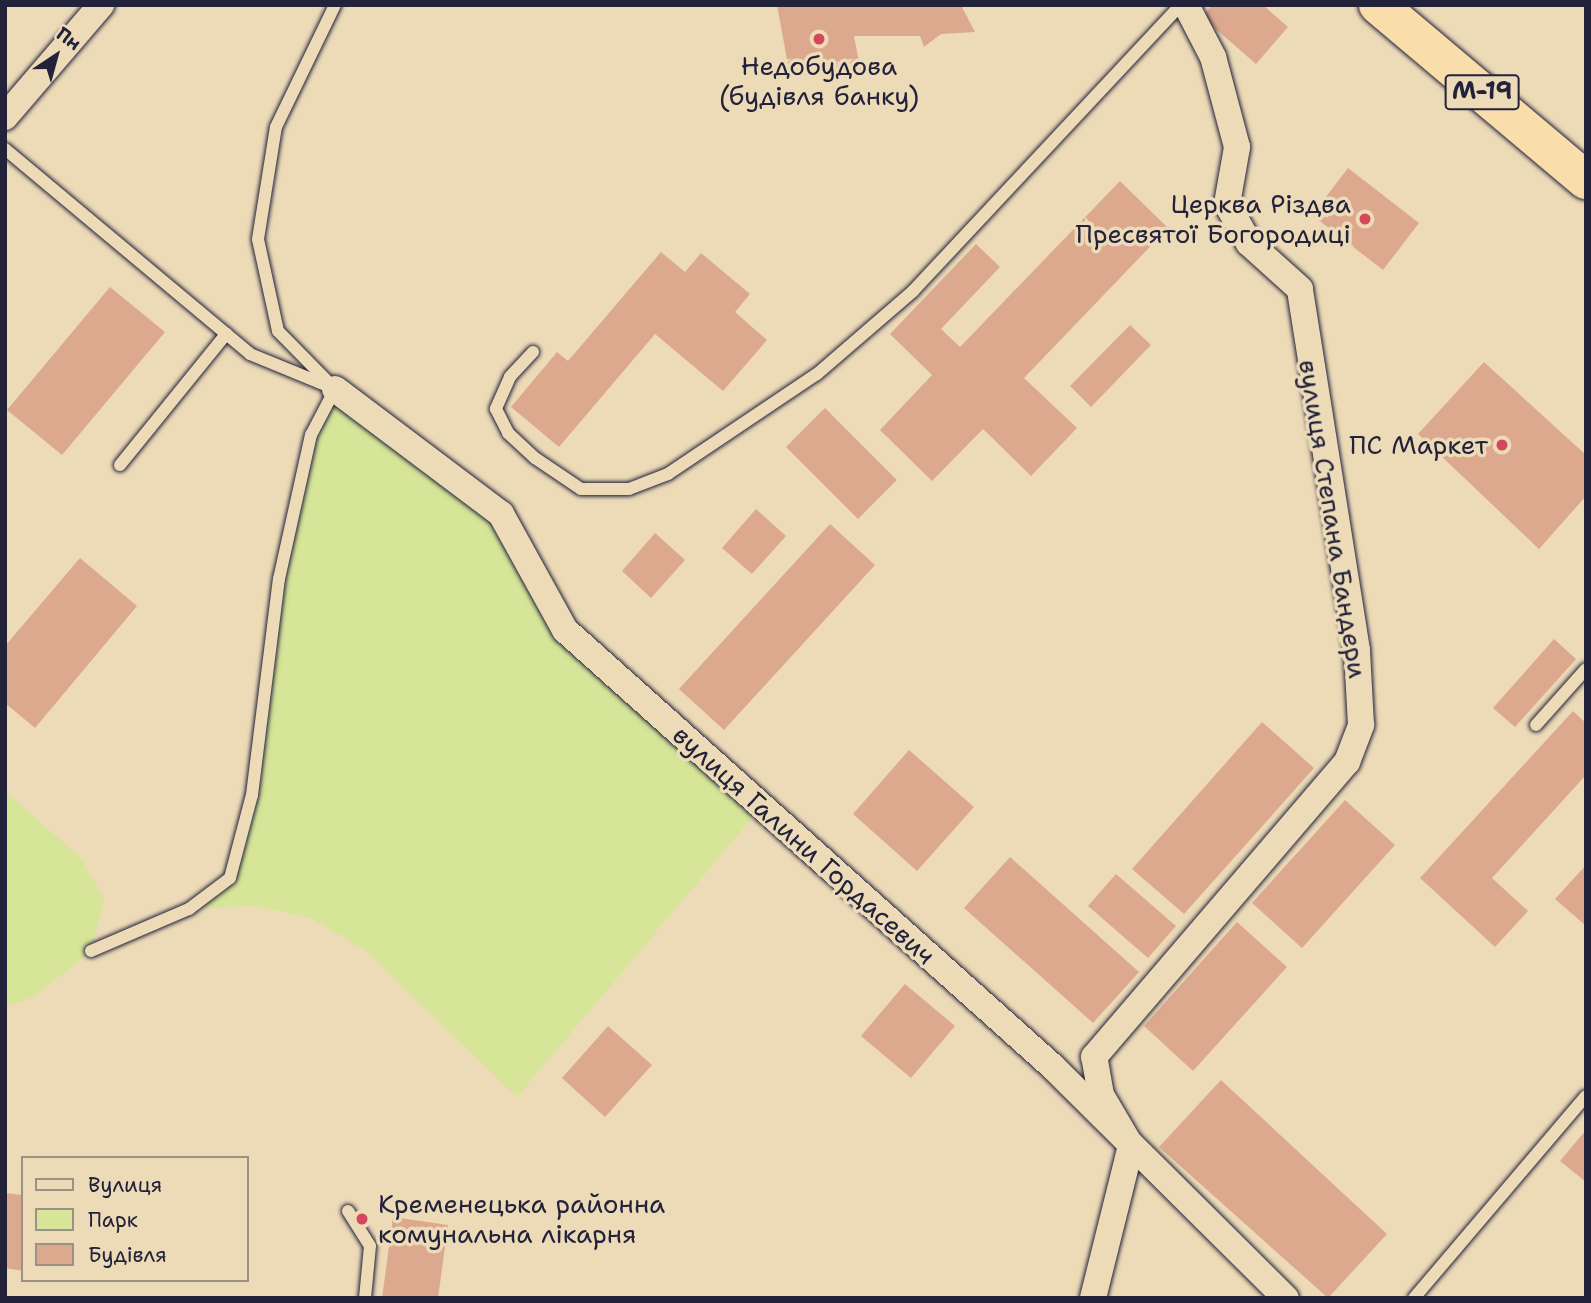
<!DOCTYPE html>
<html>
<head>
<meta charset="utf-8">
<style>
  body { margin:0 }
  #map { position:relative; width:1591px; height:1303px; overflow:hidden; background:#eddbb8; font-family:"Shantell Sans",sans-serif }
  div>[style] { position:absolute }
  .green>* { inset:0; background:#d6e598 }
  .building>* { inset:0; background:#dca98f }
  .roads { filter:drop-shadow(0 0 2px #22223b) drop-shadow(0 0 2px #22223b) }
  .service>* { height:12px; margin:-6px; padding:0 6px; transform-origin:6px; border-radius:6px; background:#eddbb8 }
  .minor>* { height:26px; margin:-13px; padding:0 13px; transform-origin:13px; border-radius:13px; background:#eddbb8 }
  .trunk>* { height:38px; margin:-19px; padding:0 19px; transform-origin:19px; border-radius:19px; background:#f9deab }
  .dots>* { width:19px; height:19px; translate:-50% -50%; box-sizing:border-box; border:4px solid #eddbb8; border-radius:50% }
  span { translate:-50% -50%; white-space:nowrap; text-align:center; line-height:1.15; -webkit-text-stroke:7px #eddbb8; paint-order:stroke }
  .shield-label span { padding:2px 5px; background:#eddbb8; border:2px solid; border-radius:5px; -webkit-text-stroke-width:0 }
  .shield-label { font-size:24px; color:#22223b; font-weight:700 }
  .poi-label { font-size:26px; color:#22223b }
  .right { translate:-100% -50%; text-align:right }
  .left { translate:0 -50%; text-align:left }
  .street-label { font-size:26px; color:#22223b }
  .frame { position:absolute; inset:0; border:7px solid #22223b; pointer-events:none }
  .legend { position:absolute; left:21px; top:1156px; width:228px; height:126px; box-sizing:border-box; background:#eddbb8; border:2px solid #9c9186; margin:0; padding:9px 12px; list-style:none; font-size:21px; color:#22223b }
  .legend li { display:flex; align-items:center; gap:14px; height:35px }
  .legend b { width:35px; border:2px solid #9c9186 }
  .north { position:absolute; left:21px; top:21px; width:70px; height:70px; -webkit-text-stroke:5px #eddbb8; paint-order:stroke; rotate:36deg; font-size:19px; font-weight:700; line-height:28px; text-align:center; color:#22223b }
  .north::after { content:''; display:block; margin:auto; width:24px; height:32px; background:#22223b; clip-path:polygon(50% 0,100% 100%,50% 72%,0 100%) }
</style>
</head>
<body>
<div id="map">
  <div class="green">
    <i style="clip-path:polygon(335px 389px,501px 514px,565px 630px,762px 806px,517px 1097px,363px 949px,311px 918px,256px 906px,189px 909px,230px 878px,244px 843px,258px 707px,311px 435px)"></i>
    <i style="clip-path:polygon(5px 791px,81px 858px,104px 899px,91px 951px,34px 997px,5px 1006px)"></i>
  </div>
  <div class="building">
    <i style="clip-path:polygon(777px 5px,961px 5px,975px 32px,941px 34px,924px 47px,920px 36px,854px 36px,861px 73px,790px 76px)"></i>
    <i style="clip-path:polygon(1212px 5px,1263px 5px,1288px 27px,1256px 64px,1202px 17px)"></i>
    <i style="clip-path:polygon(1348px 168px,1419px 223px,1383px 270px,1312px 215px)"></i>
    <i style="clip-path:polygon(1120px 181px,1168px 228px,1024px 378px,1077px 428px,1031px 476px,983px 429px,932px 481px,880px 430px,932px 375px,890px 334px,976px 244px,1000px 267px,941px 329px,960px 347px)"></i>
    <i style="clip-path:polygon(661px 252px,685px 272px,701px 253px,750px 294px,735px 312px,767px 340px,723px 391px,655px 334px,559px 447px,511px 407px,557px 352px,568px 361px)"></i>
    <i style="clip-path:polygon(110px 287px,165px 332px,62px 455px,7px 410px)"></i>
    <i style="clip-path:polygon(1130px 325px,1151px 345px,1091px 407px,1070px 386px)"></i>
    <i style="clip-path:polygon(1484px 362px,1586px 455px,1586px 496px,1539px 549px,1418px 434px)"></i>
    <i style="clip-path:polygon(825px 408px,897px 480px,858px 519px,786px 447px)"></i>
    <i style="clip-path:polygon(756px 509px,786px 536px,752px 574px,722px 548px)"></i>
    <i style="clip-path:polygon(830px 524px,875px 565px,724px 730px,679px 689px)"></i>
    <i style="clip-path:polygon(655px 533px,685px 560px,651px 598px,622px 571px)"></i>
    <i style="clip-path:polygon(80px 558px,137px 606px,35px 728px,5px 703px,5px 646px)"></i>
    <i style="clip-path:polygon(1554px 639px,1576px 659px,1515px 727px,1493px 708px)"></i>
    <i style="clip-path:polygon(1573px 711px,1586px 723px,1586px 775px,1492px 878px,1528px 911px,1495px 947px,1420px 878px)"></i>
    <i style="clip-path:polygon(1262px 722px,1314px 768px,1184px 914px,1132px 869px)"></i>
    <i style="clip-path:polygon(909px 750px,974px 807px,917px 871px,853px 814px)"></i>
    <i style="clip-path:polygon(1345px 800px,1395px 845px,1302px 948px,1252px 903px)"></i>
    <i style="clip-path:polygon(1010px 857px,1139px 972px,1093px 1023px,964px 908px)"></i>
    <i style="clip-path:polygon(1586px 865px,1586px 926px,1555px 899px)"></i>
    <i style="clip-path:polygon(1116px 874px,1176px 926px,1148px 958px,1088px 906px)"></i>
    <i style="clip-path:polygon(1237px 922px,1287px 967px,1193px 1071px,1144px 1026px)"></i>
    <i style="clip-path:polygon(905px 984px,955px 1026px,911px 1078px,861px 1036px)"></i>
    <i style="clip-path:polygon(608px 1026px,652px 1065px,605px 1117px,562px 1078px)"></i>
    <i style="clip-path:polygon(1221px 1080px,1387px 1234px,1328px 1298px,1159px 1147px)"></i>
    <i style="clip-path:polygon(1586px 1130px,1586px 1182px,1560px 1161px)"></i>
    <i style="clip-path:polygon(5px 1193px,23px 1195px,23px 1271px,5px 1268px)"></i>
    <i style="clip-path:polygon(393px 1217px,448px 1225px,438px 1298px,382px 1298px)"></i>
  </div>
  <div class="roads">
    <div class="service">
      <i style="left:5px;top:149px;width:319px;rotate:39.9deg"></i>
      <i style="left:250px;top:354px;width:84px;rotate:22.3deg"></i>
      <i style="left:533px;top:352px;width:34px;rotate:133deg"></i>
      <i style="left:510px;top:377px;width:35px;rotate:114deg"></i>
      <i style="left:496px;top:409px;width:27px;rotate:63deg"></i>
      <i style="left:508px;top:433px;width:37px;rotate:43deg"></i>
      <i style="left:535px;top:458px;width:55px;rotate:34deg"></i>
      <i style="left:581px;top:489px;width:48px"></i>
      <i style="left:629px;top:489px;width:42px;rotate:-21deg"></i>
      <i style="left:668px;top:474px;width:179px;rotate:-33.9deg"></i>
      <i style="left:817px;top:374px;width:127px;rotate:-40.8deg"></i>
      <i style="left:913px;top:291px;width:392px;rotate:-46.9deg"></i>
      <i style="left:335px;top:389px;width:81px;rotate:-134.5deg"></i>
      <i style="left:278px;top:331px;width:94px;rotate:-102.3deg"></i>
      <i style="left:258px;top:239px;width:113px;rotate:-80.9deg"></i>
      <i style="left:276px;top:127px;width:136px;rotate:-64.2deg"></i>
      <i style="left:120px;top:465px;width:169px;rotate:-51deg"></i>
      <i style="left:1536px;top:725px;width:75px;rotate:-48.2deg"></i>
      <i style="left:91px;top:951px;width:107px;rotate:-23.2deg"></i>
      <i style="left:189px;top:909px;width:51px;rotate:-37.1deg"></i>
      <i style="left:230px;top:878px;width:86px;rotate:-75.2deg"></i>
      <i style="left:252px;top:795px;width:218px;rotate:-82.9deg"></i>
      <i style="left:279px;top:579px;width:148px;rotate:-77.5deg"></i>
      <i style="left:311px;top:435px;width:52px;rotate:-62.4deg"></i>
      <i style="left:348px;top:1211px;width:41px;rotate:57.8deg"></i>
      <i style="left:370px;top:1246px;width:52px;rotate:95.5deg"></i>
      <i style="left:1414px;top:1298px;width:265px;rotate:-49.6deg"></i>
    </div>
    <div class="minor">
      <i style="left:5px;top:117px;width:148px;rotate:-49.4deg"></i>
      <i style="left:335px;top:389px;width:208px;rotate:37deg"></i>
      <i style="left:501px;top:514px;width:132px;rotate:61.1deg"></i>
      <i style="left:565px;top:630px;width:655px;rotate:41.84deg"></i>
      <i style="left:1053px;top:1067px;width:328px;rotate:44.8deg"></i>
      <i style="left:1093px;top:1298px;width:157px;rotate:-76deg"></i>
      <i style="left:1131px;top:1146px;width:59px;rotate:-120.5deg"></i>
      <i style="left:1101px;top:1095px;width:39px;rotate:-100deg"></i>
      <i style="left:1094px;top:1057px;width:389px;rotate:-49.4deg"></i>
      <i style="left:1347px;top:762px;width:40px;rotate:-69deg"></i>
      <i style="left:1361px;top:725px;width:75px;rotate:-93.1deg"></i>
      <i style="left:1357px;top:650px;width:365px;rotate:-99deg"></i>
      <i style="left:1300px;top:289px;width:69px;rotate:-138deg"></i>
      <i style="left:1249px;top:243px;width:45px;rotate:-119.4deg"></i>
      <i style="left:1227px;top:204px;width:58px;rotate:-80deg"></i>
      <i style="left:1237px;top:147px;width:93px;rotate:-104.9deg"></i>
      <i style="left:1213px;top:57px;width:59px;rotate:-117.4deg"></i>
    </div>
    <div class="trunk">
      <i style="left:1378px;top:5px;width:272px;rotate:40.1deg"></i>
    </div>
  </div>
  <div class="dots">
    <i style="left:819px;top:39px;background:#d1495b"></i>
    <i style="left:1365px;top:219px;background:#d1495b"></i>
    <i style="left:1502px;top:445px;background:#d1495b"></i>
    <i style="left:362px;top:1219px;background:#d1495b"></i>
  </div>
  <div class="shield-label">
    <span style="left:1482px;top:92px">М-19</span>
  </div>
  <div class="poi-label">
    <span style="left:819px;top:81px">Недобудова<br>(будівля банку)</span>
    <span class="right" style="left:1351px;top:219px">Церква Різдва<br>Пресвятої Богородиці</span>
    <span class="right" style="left:1488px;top:445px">ПС Маркет</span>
    <span class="left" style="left:378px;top:1219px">Кременецька районна<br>комунальна лікарня</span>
  </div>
  <div class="street-label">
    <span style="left:1333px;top:519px;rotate:81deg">вулиця Степана Бандери</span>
    <span style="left:804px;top:845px;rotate:42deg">вулиця Галини Гордасевич</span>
  </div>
  <div class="frame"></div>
  <ul class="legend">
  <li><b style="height:9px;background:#eddbb8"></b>Вулиця</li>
  <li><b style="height:19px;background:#d6e598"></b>Парк</li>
  <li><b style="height:19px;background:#dca98f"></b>Будівля</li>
  </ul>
  <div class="north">Пн</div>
</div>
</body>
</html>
